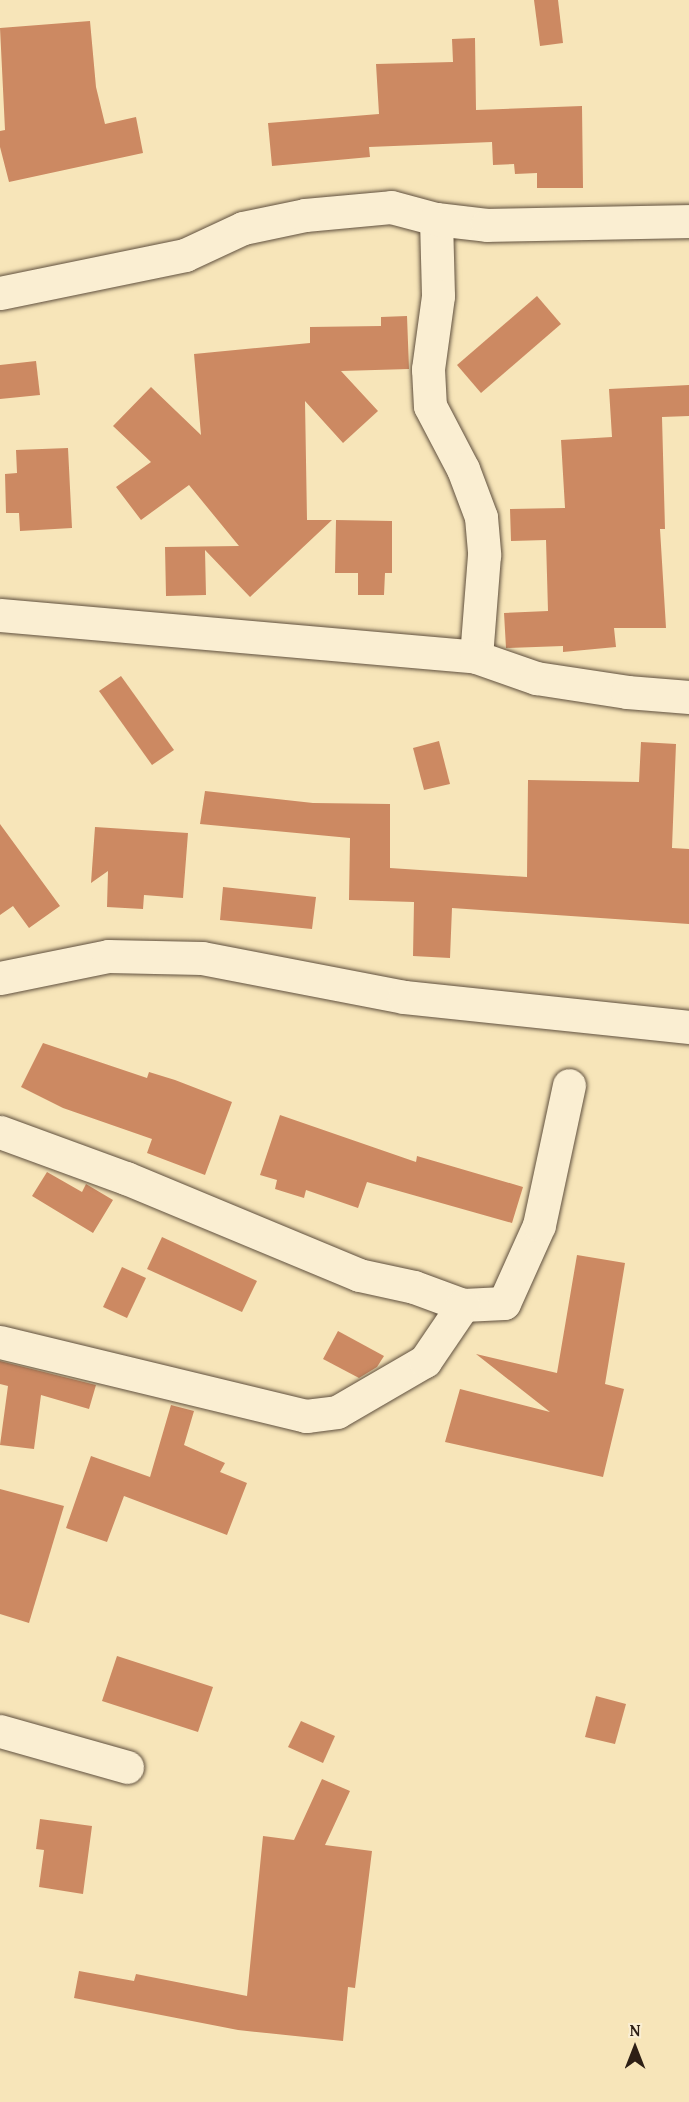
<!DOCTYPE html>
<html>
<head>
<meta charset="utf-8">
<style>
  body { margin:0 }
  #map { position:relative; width:689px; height:2102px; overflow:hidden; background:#f7e5b9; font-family:"Gentium Book Plus",serif }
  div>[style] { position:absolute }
  .building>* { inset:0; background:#cc8962 }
  .roads { filter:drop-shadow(0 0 2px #60503e) drop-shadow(0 0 2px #60503e) }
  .minor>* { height:33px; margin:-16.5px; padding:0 16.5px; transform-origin:16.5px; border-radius:16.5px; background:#faeed2 }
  span { translate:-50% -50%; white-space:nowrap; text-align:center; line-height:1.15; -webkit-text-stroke:4.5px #faeed2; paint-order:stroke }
  .north { position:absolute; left:605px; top:2018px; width:60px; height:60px; -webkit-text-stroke:4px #faeed2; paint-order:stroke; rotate:0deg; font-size:16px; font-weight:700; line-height:24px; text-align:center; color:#2d1f15 }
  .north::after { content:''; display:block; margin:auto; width:21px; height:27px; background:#2d1f15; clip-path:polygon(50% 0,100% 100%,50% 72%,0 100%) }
</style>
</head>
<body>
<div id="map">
  <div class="building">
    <i style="clip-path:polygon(534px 0,558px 0,563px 43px,540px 46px)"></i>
    <i style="clip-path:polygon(90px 21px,96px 87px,105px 124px,136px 117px,143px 153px,9px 182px,0 147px,0 131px,5px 130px,0 28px)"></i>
    <i style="clip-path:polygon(475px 38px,476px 110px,582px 106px,583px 188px,537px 188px,537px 173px,515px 174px,514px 164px,493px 165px,492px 142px,369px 147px,370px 157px,272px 166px,268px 123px,379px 114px,376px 64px,453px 62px,452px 39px)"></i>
    <i style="clip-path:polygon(537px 296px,561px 324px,481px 393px,457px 365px)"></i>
    <i style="clip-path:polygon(407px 316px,409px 369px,341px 371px,378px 411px,343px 443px,305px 401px,307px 520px,332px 520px,250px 597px,205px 550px,206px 595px,166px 596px,165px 547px,239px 546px,189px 485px,141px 520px,116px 487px,151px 462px,113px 426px,151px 387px,201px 435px,194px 354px,310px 343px,310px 327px,381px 326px,381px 317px)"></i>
    <i style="clip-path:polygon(36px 361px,40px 395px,0 399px,0 365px)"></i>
    <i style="clip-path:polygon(689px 385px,689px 416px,662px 417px,665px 529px,660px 529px,666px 628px,614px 628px,616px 647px,563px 652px,563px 646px,506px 648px,504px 613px,548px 611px,546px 540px,511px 541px,510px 509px,565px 508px,561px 440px,612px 437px,609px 389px)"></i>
    <i style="clip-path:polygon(68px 448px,72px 528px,20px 531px,19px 513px,6px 513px,5px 474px,17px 473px,16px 450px)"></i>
    <i style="clip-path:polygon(336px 520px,392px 521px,392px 573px,385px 573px,384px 595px,358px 595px,358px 573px,335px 573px)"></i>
    <i style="clip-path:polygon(121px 676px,174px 750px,152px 765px,99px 691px)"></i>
    <i style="clip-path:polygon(439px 741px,450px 784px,424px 790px,413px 748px)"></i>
    <i style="clip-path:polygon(641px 742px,676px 744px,672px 848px,689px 849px,689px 924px,452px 908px,450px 958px,413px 956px,414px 902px,349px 900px,350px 838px,200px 824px,205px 791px,313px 803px,390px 804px,390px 868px,527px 877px,528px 780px,639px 782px)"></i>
    <i style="clip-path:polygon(0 824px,60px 906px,29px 928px,13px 906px,0 915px)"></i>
    <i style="clip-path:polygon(95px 827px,188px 833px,183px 898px,144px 895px,143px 909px,107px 907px,108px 871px,91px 883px)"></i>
    <i style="clip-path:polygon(223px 887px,316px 897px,312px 929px,220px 920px)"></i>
    <i style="clip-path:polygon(43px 1043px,147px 1078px,149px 1072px,175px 1080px,232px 1102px,205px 1175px,147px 1153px,152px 1139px,63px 1108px,21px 1087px)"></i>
    <i style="clip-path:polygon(280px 1115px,416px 1162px,417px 1156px,523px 1187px,512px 1223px,367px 1182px,358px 1208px,306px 1190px,304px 1198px,275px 1189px,277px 1180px,260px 1175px)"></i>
    <i style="clip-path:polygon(47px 1172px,82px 1192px,86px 1184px,113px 1200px,93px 1233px,32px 1196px)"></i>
    <i style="clip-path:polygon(162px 1237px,257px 1281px,242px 1312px,147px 1269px)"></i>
    <i style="clip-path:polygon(577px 1255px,625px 1263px,605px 1384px,624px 1389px,603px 1477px,445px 1442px,460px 1389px,550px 1412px,476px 1354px,557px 1373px)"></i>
    <i style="clip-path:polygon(122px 1267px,146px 1278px,127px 1318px,103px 1307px)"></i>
    <i style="clip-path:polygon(338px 1331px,384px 1356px,377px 1367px,359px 1378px,323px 1359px)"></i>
    <i style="clip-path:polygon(0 1361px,96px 1385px,89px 1409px,41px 1395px,34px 1449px,0 1445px,8px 1386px,0 1384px)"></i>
    <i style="clip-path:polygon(171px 1405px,194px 1411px,184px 1445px,225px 1463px,220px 1472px,247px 1483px,227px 1535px,124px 1496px,107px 1542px,66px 1528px,91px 1456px,150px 1477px)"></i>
    <i style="clip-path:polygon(0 1489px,64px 1506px,29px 1623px,0 1614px)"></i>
    <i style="clip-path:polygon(117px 1656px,213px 1687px,198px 1732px,102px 1701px)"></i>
    <i style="clip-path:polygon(596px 1696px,626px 1704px,615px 1744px,585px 1737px)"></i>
    <i style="clip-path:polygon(301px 1721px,335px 1736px,323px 1763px,288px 1747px)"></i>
    <i style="clip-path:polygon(322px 1779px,350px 1791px,325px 1845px,372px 1851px,355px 1988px,348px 1987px,343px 2041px,238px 2030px,74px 1998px,79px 1971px,134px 1981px,136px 1974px,247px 1996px,263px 1836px,294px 1840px)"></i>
    <i style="clip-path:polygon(40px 1819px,92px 1826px,83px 1894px,39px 1887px,44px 1850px,36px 1849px)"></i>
  </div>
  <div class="roads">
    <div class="minor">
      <i style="left:436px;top:219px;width:77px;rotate:88.5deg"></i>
      <i style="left:438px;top:296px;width:74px;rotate:97.8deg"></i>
      <i style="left:428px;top:369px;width:37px;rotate:87deg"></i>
      <i style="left:430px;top:406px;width:71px;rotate:62.4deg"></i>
      <i style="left:463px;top:469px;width:51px;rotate:69.4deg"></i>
      <i style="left:481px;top:517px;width:38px;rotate:85deg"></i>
      <i style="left:484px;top:555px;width:102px;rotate:94.5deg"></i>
      <i style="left:0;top:293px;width:189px;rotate:-11.6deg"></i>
      <i style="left:185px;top:255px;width:64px;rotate:-25deg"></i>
      <i style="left:243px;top:228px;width:63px;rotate:-11.8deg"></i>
      <i style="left:305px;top:215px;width:86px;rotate:-5.3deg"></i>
      <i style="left:391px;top:207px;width:47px;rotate:14.9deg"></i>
      <i style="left:436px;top:219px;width:51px;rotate:6.7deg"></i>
      <i style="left:487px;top:225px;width:202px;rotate:-1.1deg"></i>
      <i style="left:0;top:615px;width:478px;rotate:5deg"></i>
      <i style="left:476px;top:657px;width:64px;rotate:19.3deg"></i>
      <i style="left:536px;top:678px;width:92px;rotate:8.7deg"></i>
      <i style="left:627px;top:692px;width:62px;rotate:4.6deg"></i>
      <i style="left:0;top:978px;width:110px;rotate:-11.5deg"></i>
      <i style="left:108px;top:956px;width:94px;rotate:1.2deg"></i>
      <i style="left:202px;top:958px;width:206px;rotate:10.9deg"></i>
      <i style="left:404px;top:997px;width:287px;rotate:6deg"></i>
      <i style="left:0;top:1132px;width:134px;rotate:20.1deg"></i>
      <i style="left:126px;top:1178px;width:252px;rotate:22.6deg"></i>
      <i style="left:359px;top:1275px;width:56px;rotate:12.3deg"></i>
      <i style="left:414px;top:1287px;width:52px;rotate:20.2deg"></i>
      <i style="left:463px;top:1305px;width:41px;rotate:-2.8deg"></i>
      <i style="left:504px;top:1303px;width:85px;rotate:-65.8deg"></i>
      <i style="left:539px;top:1225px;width:143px;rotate:-77.9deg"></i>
      <i style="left:0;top:1342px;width:315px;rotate:13.6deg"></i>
      <i style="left:306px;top:1416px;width:31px;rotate:-7deg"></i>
      <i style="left:337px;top:1412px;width:102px;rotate:-30.1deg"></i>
      <i style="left:425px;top:1361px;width:68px;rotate:-55.8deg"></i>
      <i style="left:0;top:1731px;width:132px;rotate:15.8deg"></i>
    </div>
  </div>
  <div class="north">N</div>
</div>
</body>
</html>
